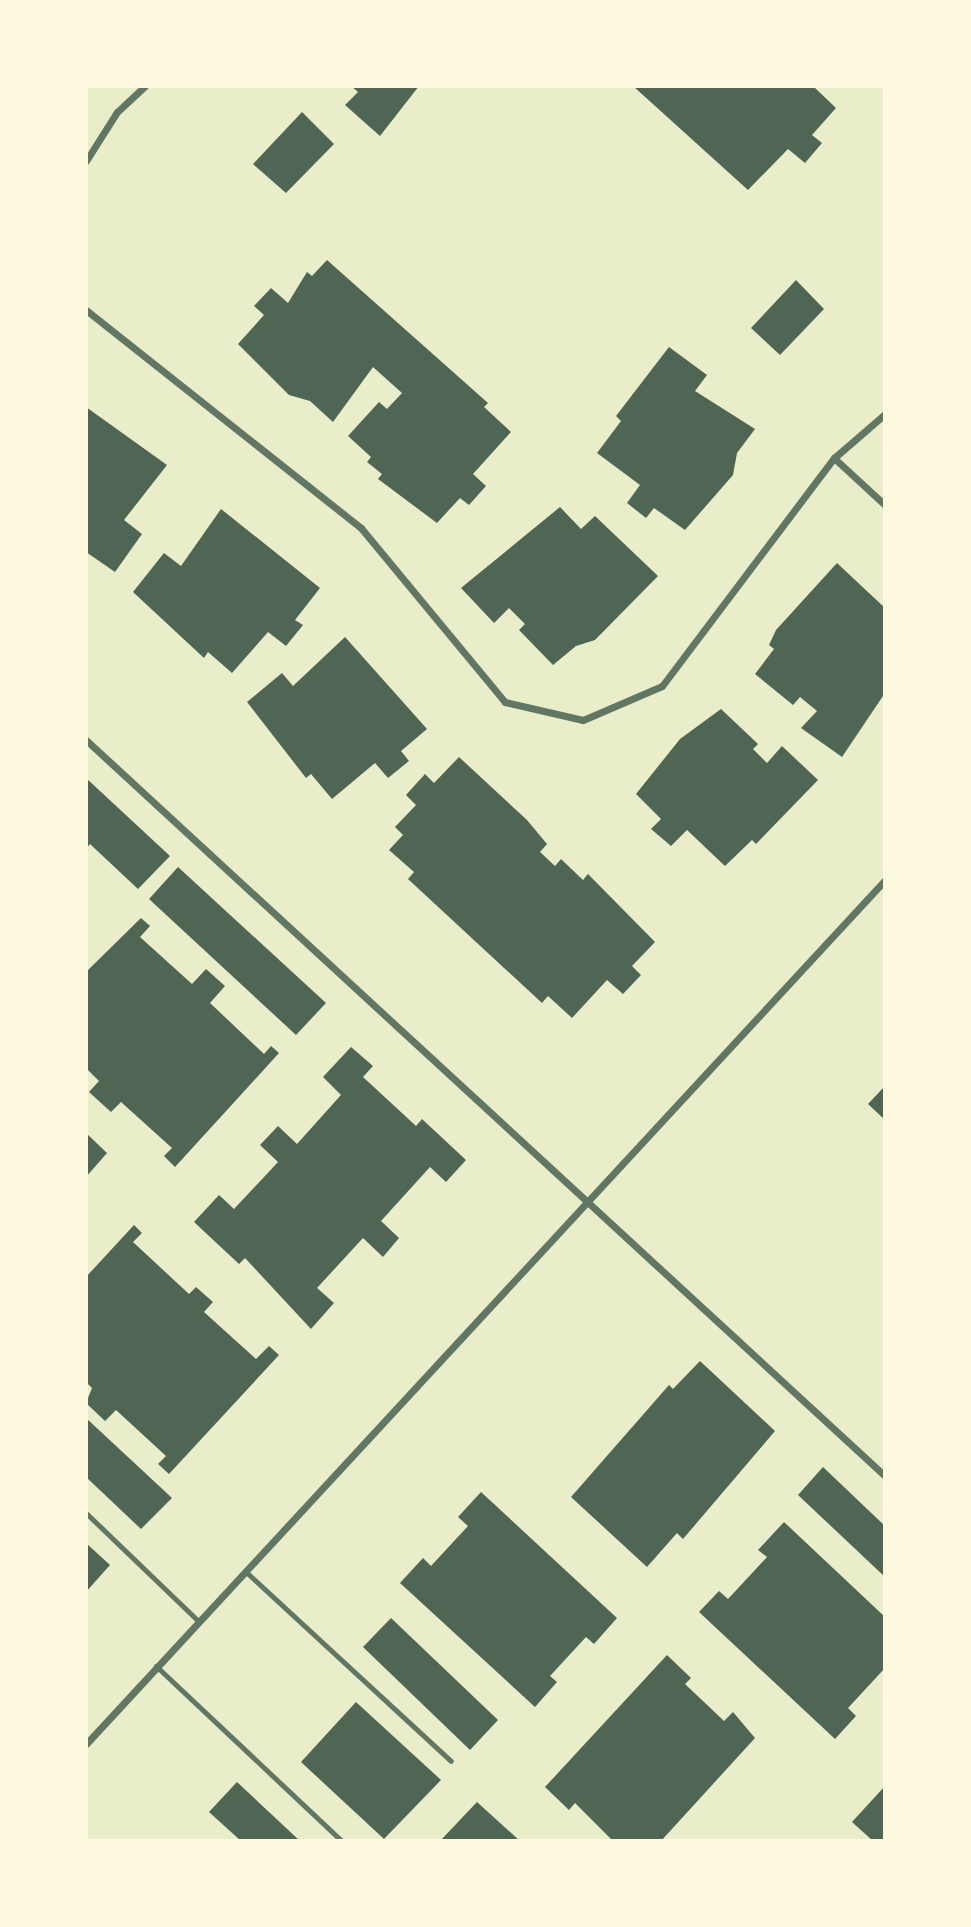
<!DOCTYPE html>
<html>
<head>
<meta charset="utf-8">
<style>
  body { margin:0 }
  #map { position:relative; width:971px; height:1927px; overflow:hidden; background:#e9edc9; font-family:"Titillium Web",sans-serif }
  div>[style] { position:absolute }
  .building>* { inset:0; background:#4f6655 }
  .service>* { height:5px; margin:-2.5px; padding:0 2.5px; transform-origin:2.5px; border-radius:2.5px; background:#617663 }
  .minor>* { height:7px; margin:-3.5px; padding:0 3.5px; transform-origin:3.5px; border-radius:3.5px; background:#617663 }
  span { translate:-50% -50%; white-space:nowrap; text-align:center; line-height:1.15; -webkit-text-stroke:6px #fefae0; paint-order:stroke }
  .frame { position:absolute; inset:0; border:88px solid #fefae0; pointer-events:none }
</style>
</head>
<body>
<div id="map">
  <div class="building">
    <i style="clip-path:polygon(351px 86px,419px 86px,380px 136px,345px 105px,358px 92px)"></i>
    <i style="clip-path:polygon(633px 86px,813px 86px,836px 108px,812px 135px,822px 143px,805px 163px,788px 149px,748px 190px)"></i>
    <i style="clip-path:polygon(302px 112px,334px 144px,286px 193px,253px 164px)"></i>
    <i style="clip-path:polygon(327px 260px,488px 403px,484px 407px,511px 432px,473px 474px,486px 486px,469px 505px,460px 498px,437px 523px,378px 479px,382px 474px,367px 462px,371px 457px,348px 436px,379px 402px,387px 409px,402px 393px,373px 367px,333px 422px,310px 401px,289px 395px,238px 344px,264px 315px,254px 306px,271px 288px,288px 303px,307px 272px,312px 276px)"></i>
    <i style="clip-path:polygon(796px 280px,824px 309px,780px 355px,751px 328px)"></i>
    <i style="clip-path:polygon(669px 347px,707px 375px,695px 391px,755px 429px,737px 453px,733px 475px,685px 530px,654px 508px,646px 518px,627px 503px,640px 485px,597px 453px,621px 421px,616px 416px)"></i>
    <i style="clip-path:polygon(86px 407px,167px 465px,124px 520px,142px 534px,115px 572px,86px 552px)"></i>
    <i style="clip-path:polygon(560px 507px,581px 529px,595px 516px,658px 576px,595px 640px,576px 646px,553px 665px,519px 630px,525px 624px,509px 608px,494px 623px,461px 588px)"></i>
    <i style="clip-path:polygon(221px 509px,320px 588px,295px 620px,303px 625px,286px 646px,268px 632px,232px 673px,208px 652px,204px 658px,133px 592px,164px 553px,181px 566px)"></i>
    <i style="clip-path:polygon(837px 563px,885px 608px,885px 693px,842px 757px,801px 728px,817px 711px,800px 697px,793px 705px,755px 674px,774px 649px,769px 645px,776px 630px)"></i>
    <i style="clip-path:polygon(345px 637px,427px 729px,401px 751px,409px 761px,388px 778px,375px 763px,332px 799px,311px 774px,306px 778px,247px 702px,282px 673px,293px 686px)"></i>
    <i style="clip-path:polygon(721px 709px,758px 744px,753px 749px,767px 763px,782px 746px,818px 780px,756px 844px,752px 840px,725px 866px,687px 830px,671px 846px,651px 829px,661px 819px,636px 794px,680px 739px)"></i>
    <i style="clip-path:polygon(459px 757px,527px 820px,547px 844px,540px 852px,555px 866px,561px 859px,583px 880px,588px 874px,655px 942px,632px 966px,641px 975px,623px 994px,607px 980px,572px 1018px,548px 996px,542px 1003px,408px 879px,414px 872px,389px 850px,403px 835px,395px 827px,416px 805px,406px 795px,425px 774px,434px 783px)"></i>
    <i style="clip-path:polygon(86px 778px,170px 856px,138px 889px,90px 844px,86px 849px)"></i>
    <i style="clip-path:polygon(178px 867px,326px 1003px,296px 1035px,149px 899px)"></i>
    <i style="clip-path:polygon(141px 918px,150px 926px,140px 937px,192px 984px,206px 969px,225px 986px,210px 1003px,264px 1054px,271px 1046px,279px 1053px,175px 1167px,164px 1156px,172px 1148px,121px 1102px,111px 1112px,89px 1092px,99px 1081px,86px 1068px,86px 972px)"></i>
    <i style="clip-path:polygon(351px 1047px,373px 1066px,363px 1077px,416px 1126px,422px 1119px,466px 1160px,446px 1182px,430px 1167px,381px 1221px,399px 1238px,383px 1257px,363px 1238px,317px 1288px,334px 1303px,311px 1329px,245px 1258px,239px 1264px,194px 1222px,219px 1195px,234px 1209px,278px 1162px,260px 1145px,278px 1126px,297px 1144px,341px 1095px,323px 1077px)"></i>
    <i style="clip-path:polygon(885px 1086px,885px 1120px,868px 1104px)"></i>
    <i style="clip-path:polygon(86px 1133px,107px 1153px,86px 1177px)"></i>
    <i style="clip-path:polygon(134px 1225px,142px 1233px,133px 1242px,189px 1294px,196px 1287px,213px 1302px,204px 1312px,256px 1359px,269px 1346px,279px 1355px,169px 1474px,158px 1464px,166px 1456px,116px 1410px,105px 1421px,86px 1403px,92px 1388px,86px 1382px,86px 1277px)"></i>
    <i style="clip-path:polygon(700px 1361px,775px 1431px,683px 1539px,677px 1533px,647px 1567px,571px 1497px,669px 1385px,673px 1389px)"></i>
    <i style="clip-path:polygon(86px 1418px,172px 1498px,141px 1529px,86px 1477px)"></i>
    <i style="clip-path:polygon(823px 1467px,885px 1526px,885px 1577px,798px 1495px)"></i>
    <i style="clip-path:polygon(481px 1492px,617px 1618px,594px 1644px,586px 1637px,550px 1676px,557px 1682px,535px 1707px,400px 1583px,423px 1558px,431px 1566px,468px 1526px,458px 1517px)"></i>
    <i style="clip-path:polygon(784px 1522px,885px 1617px,885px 1668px,848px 1708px,856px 1716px,835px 1739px,699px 1612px,719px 1591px,728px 1599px,767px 1557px,758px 1550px)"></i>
    <i style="clip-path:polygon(86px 1543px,110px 1565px,86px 1592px)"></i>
    <i style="clip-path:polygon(391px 1618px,498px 1720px,470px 1750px,363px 1647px)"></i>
    <i style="clip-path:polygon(667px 1655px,691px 1678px,685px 1684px,724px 1721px,733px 1712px,755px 1738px,661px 1841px,613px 1841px,575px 1803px,569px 1810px,545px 1787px)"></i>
    <i style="clip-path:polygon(356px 1702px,441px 1780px,384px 1839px,301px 1762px)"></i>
    <i style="clip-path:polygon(237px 1782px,300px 1841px,241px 1841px,209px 1812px)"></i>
    <i style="clip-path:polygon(885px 1786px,885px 1841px,873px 1841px,852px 1822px)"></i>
    <i style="clip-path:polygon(477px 1802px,520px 1841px,440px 1841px)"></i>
  </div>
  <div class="service">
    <i style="left:86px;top:1513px;width:154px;rotate:43.9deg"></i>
    <i style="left:245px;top:1571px;width:280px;rotate:42.7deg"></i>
    <i style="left:156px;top:1666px;width:255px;rotate:43.3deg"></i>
  </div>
  <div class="minor">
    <i style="left:86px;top:161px;width:58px;rotate:-57.7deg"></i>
    <i style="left:117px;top:112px;width:38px;rotate:-43deg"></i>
    <i style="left:86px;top:310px;width:351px;rotate:38.4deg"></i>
    <i style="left:361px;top:528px;width:226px;rotate:50.4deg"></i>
    <i style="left:505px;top:702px;width:80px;rotate:13deg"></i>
    <i style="left:583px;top:720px;width:86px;rotate:-23.3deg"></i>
    <i style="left:662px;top:686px;width:286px;rotate:-53deg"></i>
    <i style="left:834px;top:458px;width:67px;rotate:-40.8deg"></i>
    <i style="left:834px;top:458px;width:69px;rotate:42.7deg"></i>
    <i style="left:86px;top:740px;width:1086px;rotate:42.65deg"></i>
    <i style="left:86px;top:1744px;width:1177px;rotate:-47.24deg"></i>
  </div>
  <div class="frame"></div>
</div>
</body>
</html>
